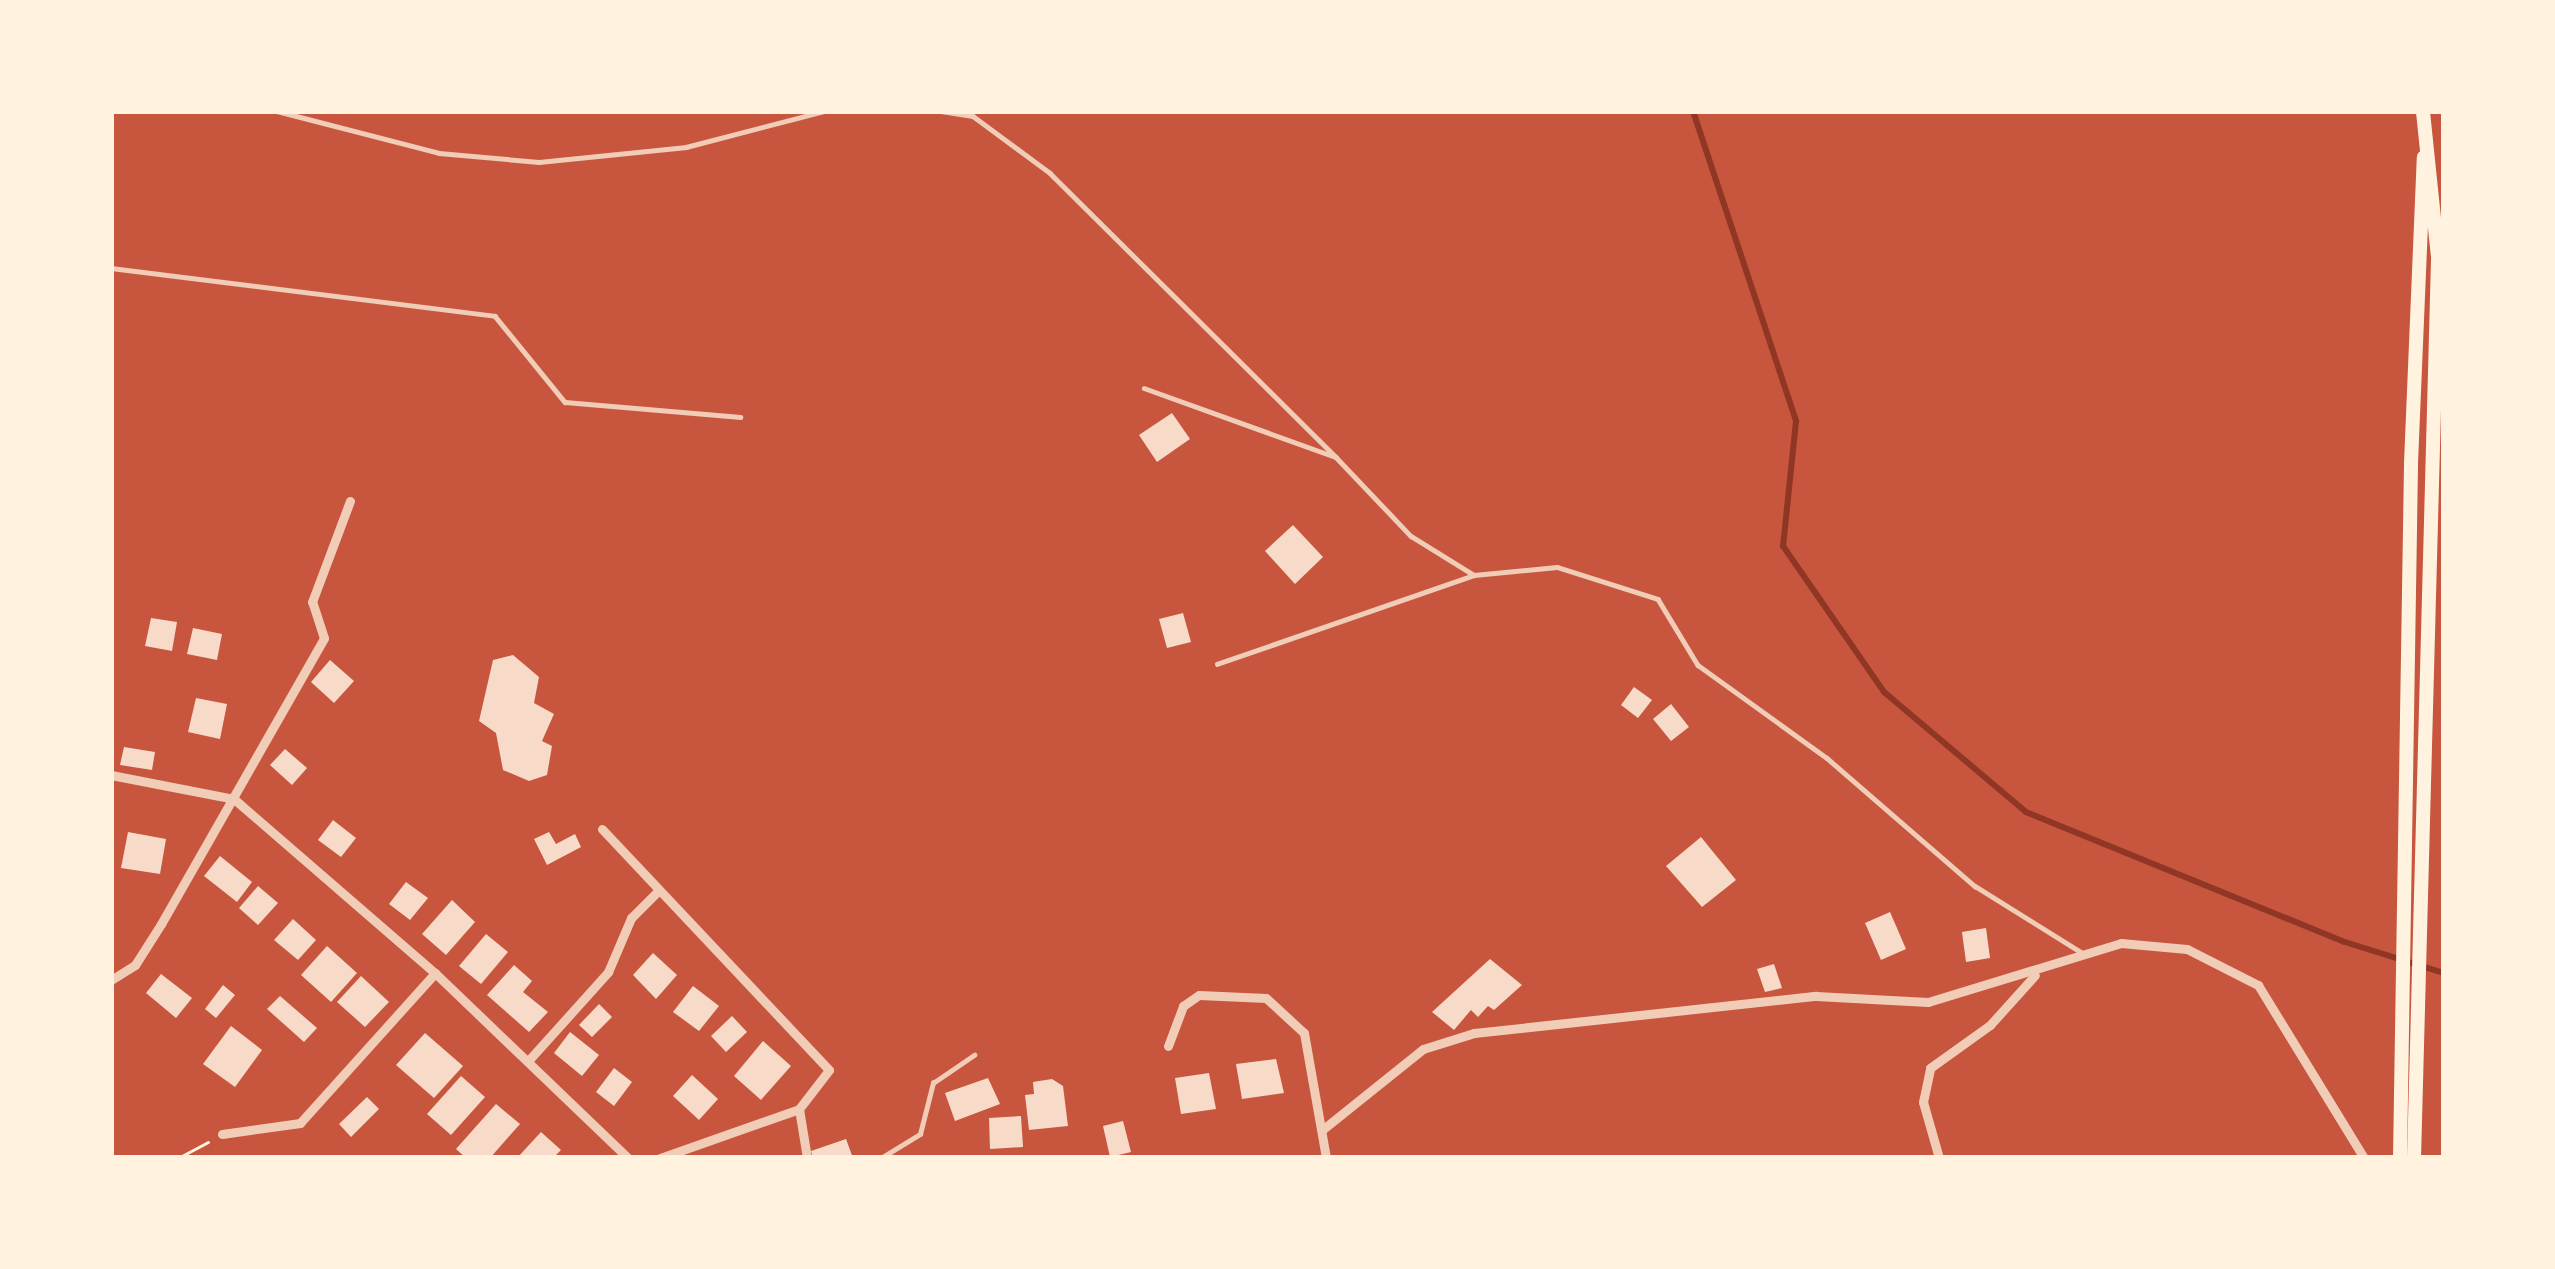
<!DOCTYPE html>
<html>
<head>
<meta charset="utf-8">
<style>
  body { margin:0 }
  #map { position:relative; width:2555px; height:1269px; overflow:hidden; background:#c8553d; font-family:Spectral,serif }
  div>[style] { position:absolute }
  .stream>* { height:6px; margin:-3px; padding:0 3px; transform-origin:3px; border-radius:3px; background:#8f3625 }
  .building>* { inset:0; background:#f7dbc8 }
  .path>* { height:3px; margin:-1.5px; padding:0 1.5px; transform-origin:1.5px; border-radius:1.5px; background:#fff3e0 }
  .service>* { height:4.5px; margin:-2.25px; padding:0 2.25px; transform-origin:2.25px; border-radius:2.25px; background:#f1ccb7 }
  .minor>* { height:9px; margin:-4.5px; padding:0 4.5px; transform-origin:4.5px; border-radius:4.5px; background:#f1ccb7 }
  .trunk>* { height:14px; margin:-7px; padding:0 7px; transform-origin:7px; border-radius:7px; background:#fff3e0 }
  span { translate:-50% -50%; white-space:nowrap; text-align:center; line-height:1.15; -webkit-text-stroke:12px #fff3e0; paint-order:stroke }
  .frame { position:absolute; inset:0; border:114px solid #fff3e0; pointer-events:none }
</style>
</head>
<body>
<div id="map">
  <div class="stream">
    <i style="left:1693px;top:111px;width:327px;rotate:71.6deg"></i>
    <i style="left:1796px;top:421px;width:126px;rotate:95.9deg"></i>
    <i style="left:1783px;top:546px;width:178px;rotate:55.3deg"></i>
    <i style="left:1884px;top:692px;width:186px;rotate:40.2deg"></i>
    <i style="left:2026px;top:812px;width:344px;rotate:22.2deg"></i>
    <i style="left:2345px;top:942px;width:104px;rotate:17.4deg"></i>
  </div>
  <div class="building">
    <i style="clip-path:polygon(1172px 413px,1190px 439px,1157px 462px,1139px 435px)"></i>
    <i style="clip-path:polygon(1293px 525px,1323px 557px,1295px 584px,1265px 551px)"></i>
    <i style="clip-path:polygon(1183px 613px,1191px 642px,1167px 648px,1159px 619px)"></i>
    <i style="clip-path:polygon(151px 618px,177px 622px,172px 651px,145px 646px)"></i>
    <i style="clip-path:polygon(193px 628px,222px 634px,217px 660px,187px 654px)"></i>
    <i style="clip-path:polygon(513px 655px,539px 677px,534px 703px,554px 714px,542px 741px,552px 746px,547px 775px,529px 781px,503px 770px,496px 733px,479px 721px,493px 660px)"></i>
    <i style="clip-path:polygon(330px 660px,354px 681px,334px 703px,311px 682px)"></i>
    <i style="clip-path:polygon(1634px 687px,1652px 700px,1638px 718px,1621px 705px)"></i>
    <i style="clip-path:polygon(196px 698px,227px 704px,220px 739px,188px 732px)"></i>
    <i style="clip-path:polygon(1671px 704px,1689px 727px,1671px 741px,1653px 719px)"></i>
    <i style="clip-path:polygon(124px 747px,155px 752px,152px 770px,120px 765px)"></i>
    <i style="clip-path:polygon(285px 749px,307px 768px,292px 785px,270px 765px)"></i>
    <i style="clip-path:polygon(333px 820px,356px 838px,341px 857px,318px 840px)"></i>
    <i style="clip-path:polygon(128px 832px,166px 839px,160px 874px,121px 868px)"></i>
    <i style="clip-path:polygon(549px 832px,556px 844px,575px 834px,581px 847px,547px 865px,534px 839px)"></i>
    <i style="clip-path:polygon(1701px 837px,1736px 880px,1702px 907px,1666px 866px)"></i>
    <i style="clip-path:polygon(220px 856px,252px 882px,237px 902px,204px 876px)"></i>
    <i style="clip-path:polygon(406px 882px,428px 898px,410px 920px,389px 904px)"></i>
    <i style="clip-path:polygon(258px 886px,278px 903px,258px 925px,239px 908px)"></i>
    <i style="clip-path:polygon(452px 900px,475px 922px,446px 955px,422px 934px)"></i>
    <i style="clip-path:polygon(1890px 912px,1906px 949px,1881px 960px,1865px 923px)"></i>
    <i style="clip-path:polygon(293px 919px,316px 940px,298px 960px,274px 940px)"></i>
    <i style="clip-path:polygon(1986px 928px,1990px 958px,1966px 962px,1962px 932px)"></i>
    <i style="clip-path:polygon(486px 934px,508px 952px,481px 984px,459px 966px)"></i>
    <i style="clip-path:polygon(327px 946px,357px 973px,331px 1002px,301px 975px)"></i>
    <i style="clip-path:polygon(653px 953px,677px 975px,656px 999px,633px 975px)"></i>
    <i style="clip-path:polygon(1490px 959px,1522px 985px,1494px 1010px,1488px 1006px,1478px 1017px,1471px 1010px,1454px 1030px,1432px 1012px)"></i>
    <i style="clip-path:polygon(1774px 964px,1782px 988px,1765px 992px,1757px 969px)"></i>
    <i style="clip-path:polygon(514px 965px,532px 981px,523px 992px,548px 1012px,529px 1032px,487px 995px)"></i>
    <i style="clip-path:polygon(161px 974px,192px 998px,176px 1018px,146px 993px)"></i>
    <i style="clip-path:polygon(361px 976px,389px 1002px,365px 1027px,337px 1002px)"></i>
    <i style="clip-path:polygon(223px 985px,235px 995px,216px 1018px,205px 1009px)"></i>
    <i style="clip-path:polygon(693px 986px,719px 1006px,699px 1031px,673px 1012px)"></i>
    <i style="clip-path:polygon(280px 996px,317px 1028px,304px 1042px,267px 1009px)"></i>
    <i style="clip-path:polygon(599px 1004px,612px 1017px,592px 1037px,579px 1025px)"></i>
    <i style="clip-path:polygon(732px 1016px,747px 1032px,726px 1052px,711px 1036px)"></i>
    <i style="clip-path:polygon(231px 1026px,262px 1050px,235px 1087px,203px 1064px)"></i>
    <i style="clip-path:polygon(570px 1032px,599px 1055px,582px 1076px,554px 1053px)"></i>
    <i style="clip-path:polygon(425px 1033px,463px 1066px,434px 1098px,396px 1065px)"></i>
    <i style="clip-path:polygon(763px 1041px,791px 1066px,761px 1100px,734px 1076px)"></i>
    <i style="clip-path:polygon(1276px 1059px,1284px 1093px,1242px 1099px,1236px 1064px)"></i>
    <i style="clip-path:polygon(614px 1068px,632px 1082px,614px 1106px,596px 1092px)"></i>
    <i style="clip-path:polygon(1209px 1073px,1216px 1109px,1181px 1114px,1175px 1078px)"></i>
    <i style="clip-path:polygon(692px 1075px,718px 1099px,699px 1120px,673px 1096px)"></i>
    <i style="clip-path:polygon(461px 1076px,485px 1097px,451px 1135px,427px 1114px)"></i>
    <i style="clip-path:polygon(988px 1078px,1000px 1104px,955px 1121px,945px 1093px)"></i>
    <i style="clip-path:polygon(1052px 1079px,1063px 1086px,1068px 1126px,1029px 1130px,1025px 1095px,1034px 1094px,1033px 1082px)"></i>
    <i style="clip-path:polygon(367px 1097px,379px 1109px,351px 1137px,339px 1124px)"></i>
    <i style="clip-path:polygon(496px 1104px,520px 1124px,490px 1158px,466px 1158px,456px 1149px)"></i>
    <i style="clip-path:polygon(1021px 1116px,1023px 1147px,990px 1149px,989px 1118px)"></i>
    <i style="clip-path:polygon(1123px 1121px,1131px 1152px,1110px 1157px,1103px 1126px)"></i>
    <i style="clip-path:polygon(541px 1132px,561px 1150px,553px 1158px,517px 1158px)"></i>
    <i style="clip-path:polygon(846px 1139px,853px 1158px,813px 1158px,811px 1151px)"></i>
  </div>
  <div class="path">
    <i style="left:178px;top:1158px;width:34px;rotate:-28deg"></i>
  </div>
  <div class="service">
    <i style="left:277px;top:111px;width:167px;rotate:14.5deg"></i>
    <i style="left:439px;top:153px;width:100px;rotate:5.1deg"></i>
    <i style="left:539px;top:162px;width:148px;rotate:-5.8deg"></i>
    <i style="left:686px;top:147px;width:143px;rotate:-14.6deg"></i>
    <i style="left:941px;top:111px;width:32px;rotate:9deg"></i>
    <i style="left:973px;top:116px;width:96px;rotate:36.5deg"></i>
    <i style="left:1050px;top:173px;width:403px;rotate:44.8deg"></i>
    <i style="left:111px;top:268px;width:387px;rotate:7.1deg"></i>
    <i style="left:495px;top:316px;width:111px;rotate:50.9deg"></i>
    <i style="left:565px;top:402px;width:176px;rotate:4.9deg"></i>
    <i style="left:1144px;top:388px;width:204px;rotate:19.8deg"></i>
    <i style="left:1336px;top:457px;width:109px;rotate:46.5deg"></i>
    <i style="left:1411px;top:536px;width:74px;rotate:31.8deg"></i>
    <i style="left:1217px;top:664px;width:272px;rotate:-19.1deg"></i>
    <i style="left:1474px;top:575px;width:83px;rotate:-5.5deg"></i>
    <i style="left:1557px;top:567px;width:106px;rotate:17.6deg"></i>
    <i style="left:1658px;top:599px;width:77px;rotate:58.8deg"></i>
    <i style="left:1698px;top:665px;width:159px;rotate:35.8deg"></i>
    <i style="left:1827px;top:758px;width:196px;rotate:40.9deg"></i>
    <i style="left:1975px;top:886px;width:125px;rotate:31.9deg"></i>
    <i style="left:881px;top:1158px;width:46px;rotate:-31.6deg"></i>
    <i style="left:920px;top:1134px;width:53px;rotate:-75.7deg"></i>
    <i style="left:933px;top:1083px;width:50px;rotate:-34.3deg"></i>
  </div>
  <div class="minor">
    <i style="left:111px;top:775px;width:125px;rotate:11deg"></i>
    <i style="left:234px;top:799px;width:266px;rotate:40.9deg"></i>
    <i style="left:435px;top:973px;width:267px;rotate:43.8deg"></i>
    <i style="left:602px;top:829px;width:331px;rotate:46.7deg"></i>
    <i style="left:829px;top:1070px;width:49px;rotate:127.6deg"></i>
    <i style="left:111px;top:980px;width:28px;rotate:-32deg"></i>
    <i style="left:135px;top:965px;width:49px;rotate:-57.6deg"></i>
    <i style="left:161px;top:924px;width:329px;rotate:-60.3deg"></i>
    <i style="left:324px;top:638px;width:38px;rotate:-108deg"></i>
    <i style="left:312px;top:602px;width:108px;rotate:-69.4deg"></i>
    <i style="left:1168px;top:1046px;width:43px;rotate:-69.4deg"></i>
    <i style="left:1183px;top:1006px;width:19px;rotate:-35deg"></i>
    <i style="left:1199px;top:995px;width:67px;rotate:2.6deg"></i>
    <i style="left:1266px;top:998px;width:52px;rotate:42.6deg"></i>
    <i style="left:1304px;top:1033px;width:127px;rotate:80deg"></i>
    <i style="left:528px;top:1061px;width:120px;rotate:-48deg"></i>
    <i style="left:608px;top:972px;width:59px;rotate:-66.9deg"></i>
    <i style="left:631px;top:918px;width:35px;rotate:-45deg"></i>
    <i style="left:1322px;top:1130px;width:129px;rotate:-38.7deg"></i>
    <i style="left:1423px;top:1049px;width:53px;rotate:-17.4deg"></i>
    <i style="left:1474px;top:1033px;width:344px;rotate:-6.2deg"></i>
    <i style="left:1816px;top:996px;width:112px;rotate:3.1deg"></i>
    <i style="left:1928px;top:1002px;width:202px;rotate:-17deg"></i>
    <i style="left:2121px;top:943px;width:66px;rotate:5.2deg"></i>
    <i style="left:2187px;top:949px;width:80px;rotate:26.9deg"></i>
    <i style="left:2258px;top:985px;width:203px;rotate:58.5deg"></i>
    <i style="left:222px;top:1134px;width:79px;rotate:-8deg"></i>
    <i style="left:300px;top:1123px;width:202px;rotate:-48deg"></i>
    <i style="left:660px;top:1158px;width:147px;rotate:-19.4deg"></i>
    <i style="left:799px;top:1109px;width:50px;rotate:80.7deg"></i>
    <i style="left:1939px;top:1158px;width:58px;rotate:-105.9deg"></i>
    <i style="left:1923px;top:1102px;width:35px;rotate:-78deg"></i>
    <i style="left:1930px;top:1068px;width:74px;rotate:-35.6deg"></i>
    <i style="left:1990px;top:1025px;width:67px;rotate:-48deg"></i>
  </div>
  <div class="trunk">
    <i style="left:2400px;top:1158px;width:695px;rotate:-89.09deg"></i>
    <i style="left:2411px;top:463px;width:306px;rotate:-87.6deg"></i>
    <i style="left:2414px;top:1158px;width:901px;rotate:-88.47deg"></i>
    <i style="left:2438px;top:257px;width:147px;rotate:-95.9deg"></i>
  </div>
  <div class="frame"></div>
</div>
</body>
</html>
